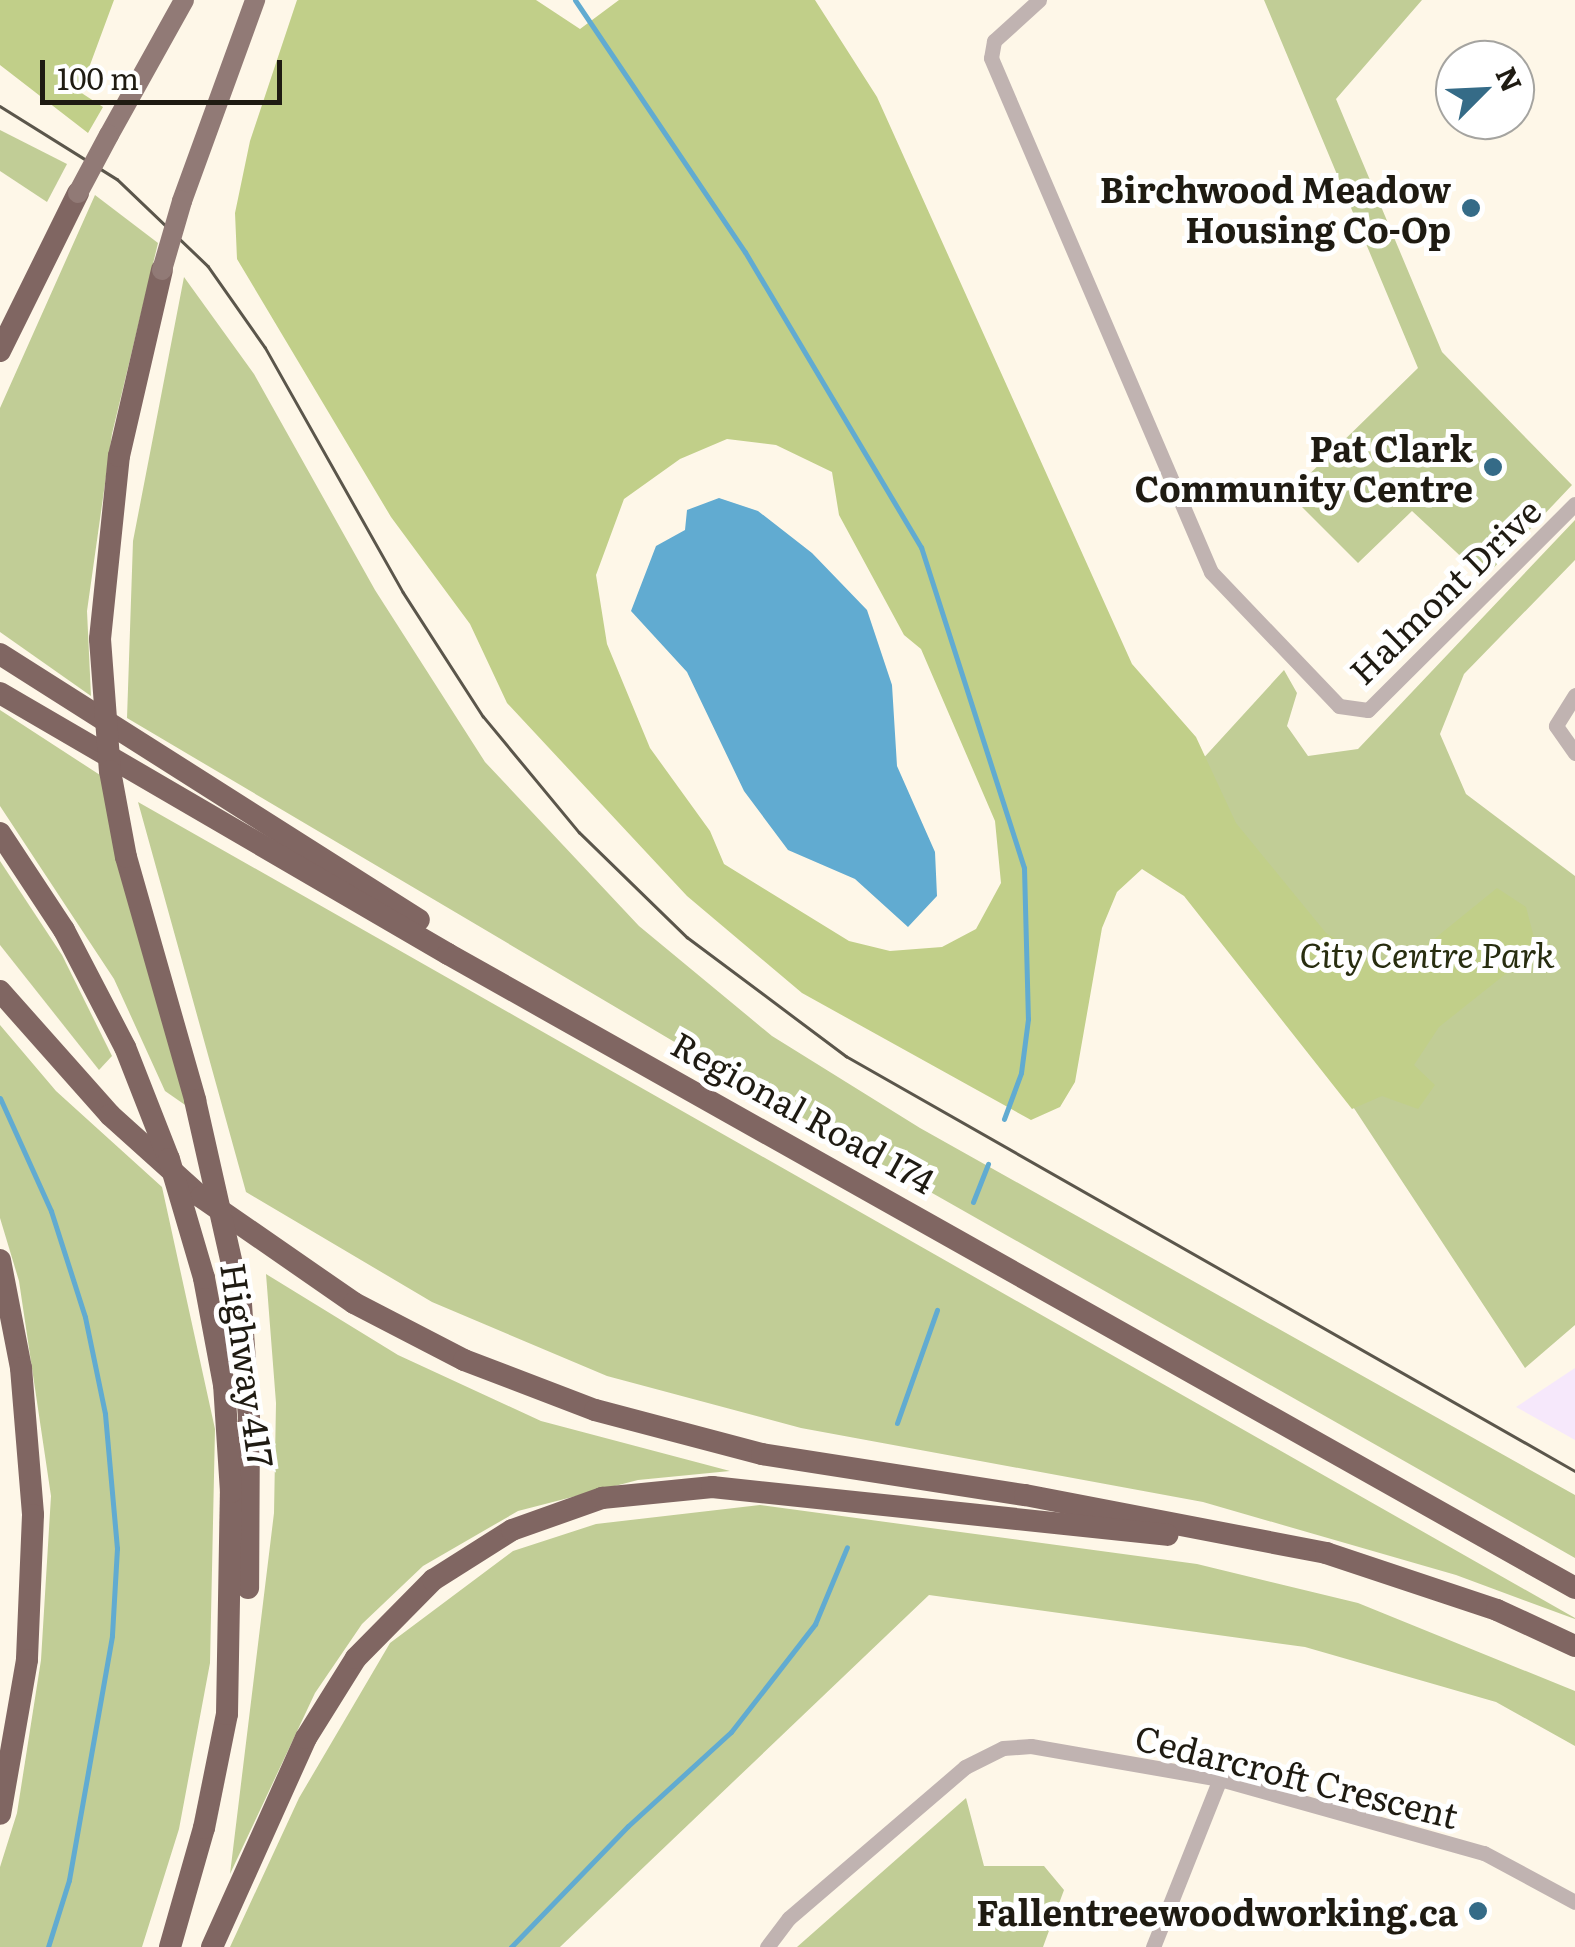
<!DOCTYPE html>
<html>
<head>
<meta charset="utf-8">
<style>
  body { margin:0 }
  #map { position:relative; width:1575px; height:1947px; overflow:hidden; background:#fef7e8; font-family:Literata,serif }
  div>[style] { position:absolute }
  .commercial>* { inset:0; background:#f6e8fb }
  .green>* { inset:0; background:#c1cd96 }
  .forest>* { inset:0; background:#c1cf89 }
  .water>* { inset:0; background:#61abd1 }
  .stream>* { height:5px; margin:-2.5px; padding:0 2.5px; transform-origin:2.5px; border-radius:2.5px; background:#61abd1 }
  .minor>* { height:15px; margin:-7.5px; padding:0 7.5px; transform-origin:7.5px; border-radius:7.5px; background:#c0b3b1 }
  .major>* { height:20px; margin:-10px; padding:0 10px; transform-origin:10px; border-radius:10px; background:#917a76 }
  .highway>* { height:22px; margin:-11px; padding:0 11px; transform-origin:11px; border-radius:11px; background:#806662 }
  .tram>* { height:2.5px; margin:-1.25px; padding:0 1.25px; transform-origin:1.25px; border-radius:1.25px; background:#5b564b }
  .major-bridge>* { height:20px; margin:-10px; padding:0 10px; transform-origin:10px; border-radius:10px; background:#917a76 }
  .highway-bridge>* { height:22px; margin:-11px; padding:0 11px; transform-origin:11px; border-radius:11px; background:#806662 }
  .dots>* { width:28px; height:28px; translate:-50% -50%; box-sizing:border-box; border:5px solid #fff; border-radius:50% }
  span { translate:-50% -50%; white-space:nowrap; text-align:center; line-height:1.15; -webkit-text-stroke:10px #fff; paint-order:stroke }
  .poi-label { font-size:35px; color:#1f1b12; font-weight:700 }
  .right { translate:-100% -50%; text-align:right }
  .street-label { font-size:35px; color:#1f1b12 }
  .park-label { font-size:35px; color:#282d0f; font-style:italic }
  .north { position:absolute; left:1435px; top:40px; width:100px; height:100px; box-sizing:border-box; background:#fff; border:2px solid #a5a4a0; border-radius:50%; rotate:66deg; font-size:28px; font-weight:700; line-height:40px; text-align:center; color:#1f1b12 }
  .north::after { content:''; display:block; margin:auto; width:35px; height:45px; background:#356b87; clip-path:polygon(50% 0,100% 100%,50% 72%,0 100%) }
  .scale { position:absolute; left:40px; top:60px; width:242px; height:45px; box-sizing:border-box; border:5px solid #1f1b12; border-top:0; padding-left:12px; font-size:30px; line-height:35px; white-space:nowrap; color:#1f1b12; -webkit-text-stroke:8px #fff; paint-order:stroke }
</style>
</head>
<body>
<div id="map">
  <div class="commercial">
    <i style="clip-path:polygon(1575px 1368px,1575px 1440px,1516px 1407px)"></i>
  </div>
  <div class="green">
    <i style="clip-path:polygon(1264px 0,1422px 0,1336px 99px,1442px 352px,1572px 485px,1484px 578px,1412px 511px,1358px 563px,1289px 494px,1418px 368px)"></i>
    <i style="clip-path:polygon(0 130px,67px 164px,47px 202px,0 171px)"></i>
    <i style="clip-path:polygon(95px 195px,158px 243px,112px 434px,87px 611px,91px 696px,0 632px,0 408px)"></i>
    <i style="clip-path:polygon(184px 277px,254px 374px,375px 590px,485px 762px,639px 926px,772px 1036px,920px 1128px,1575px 1495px,1575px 1558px,874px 1160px,127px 718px,133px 541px)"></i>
    <i style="clip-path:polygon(1575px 520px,1575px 560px,1464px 674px,1440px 734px,1466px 794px,1575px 876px,1575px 1325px,1525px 1368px,1157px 809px,1284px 670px,1297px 693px,1287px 726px,1308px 756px,1358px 749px)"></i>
    <i style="clip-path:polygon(0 710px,100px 775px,188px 1107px,165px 1091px,114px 979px,0 806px)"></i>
    <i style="clip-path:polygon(138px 802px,1575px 1618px,1575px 1619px,1456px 1575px,1203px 1502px,801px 1428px,607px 1376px,432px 1302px,246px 1192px)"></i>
    <i style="clip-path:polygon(0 861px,62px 955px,112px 1056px,99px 1070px,0 945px)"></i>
    <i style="clip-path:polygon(0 1025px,56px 1091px,162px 1187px,215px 1429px,210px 1663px,179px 1829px,142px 1947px,0 1947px,0 1867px,17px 1813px,41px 1660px,51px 1496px,19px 1281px,0 1218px)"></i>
    <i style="clip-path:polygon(266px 1274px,398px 1355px,541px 1421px,730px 1471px,638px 1480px,518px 1511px,423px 1566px,362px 1624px,315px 1693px,230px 1874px,274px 1513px,276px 1403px)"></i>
    <i style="clip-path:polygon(760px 1505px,1197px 1564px,1358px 1603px,1575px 1691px,1575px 1746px,1496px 1702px,1305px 1647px,929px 1595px,560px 1947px,230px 1947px,299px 1798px,390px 1643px,513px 1551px,596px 1524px)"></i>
    <i style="clip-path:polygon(966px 1798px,984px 1866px,1044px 1866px,1064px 1890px,1043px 1947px,797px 1947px)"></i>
  </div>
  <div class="forest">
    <i style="clip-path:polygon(0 0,114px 0,80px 92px,103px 107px,88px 133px,0 65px)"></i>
    <i style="clip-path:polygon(evenodd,297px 0,536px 0,580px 29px,619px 0,815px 0,877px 97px,1132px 664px,1196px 737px,1236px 823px,1326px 933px,1371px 962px,1423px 948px,1497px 888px,1526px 907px,1537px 949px,1439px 1027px,1414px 1065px,1435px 1085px,1418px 1109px,1382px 1096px,1352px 1109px,1184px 896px,1142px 869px,1117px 892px,1102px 928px,1075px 1082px,1060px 1107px,1031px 1120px,802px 993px,687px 896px,507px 703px,470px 624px,391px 517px,237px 259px,235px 213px,250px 141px,297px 0,727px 439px,776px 445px,832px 472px,839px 515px,904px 635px,921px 649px,995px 821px,1001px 883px,976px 929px,942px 947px,890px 951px,849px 941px,724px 864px,710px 831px,650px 748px,607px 644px,596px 575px,624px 499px,680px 459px,727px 439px)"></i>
  </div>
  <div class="water">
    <i style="clip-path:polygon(719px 498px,758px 511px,812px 553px,867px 610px,892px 685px,897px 766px,935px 852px,937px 896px,908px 927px,855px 879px,788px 850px,744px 791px,687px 672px,631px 611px,656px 546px,685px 530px,687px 510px)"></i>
  </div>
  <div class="stream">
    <i style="left:575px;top:0;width:304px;rotate:56deg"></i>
    <i style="left:745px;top:252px;width:344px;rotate:59.2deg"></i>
    <i style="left:921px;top:547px;width:337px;rotate:72.2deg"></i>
    <i style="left:1024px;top:868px;width:151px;rotate:88.5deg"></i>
    <i style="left:1028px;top:1019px;width:54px;rotate:97.4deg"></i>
    <i style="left:1021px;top:1073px;width:49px;rotate:110.3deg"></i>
    <i style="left:0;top:1098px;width:124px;rotate:65.7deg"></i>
    <i style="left:51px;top:1211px;width:111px;rotate:72.2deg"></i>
    <i style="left:85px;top:1317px;width:99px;rotate:78.3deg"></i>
    <i style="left:105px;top:1414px;width:135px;rotate:84.9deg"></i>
    <i style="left:117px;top:1548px;width:88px;rotate:93.3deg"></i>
    <i style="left:112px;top:1636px;width:248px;rotate:100deg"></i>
    <i style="left:69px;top:1880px;width:70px;rotate:107.4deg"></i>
    <i style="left:973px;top:1202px;width:41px;rotate:-68.5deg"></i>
    <i style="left:897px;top:1423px;width:120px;rotate:-70.5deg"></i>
    <i style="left:511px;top:1947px;width:168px;rotate:-46deg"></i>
    <i style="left:628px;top:1826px;width:139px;rotate:-42.4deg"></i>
    <i style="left:731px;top:1732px;width:137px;rotate:-52.1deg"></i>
    <i style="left:815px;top:1624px;width:83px;rotate:-67.4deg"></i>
  </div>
  <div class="minor">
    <i style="left:1039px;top:0;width:61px;rotate:137.7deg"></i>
    <i style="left:994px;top:41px;width:17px;rotate:100deg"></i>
    <i style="left:991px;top:58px;width:559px;rotate:66.83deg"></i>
    <i style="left:1211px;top:572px;width:185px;rotate:46.3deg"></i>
    <i style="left:1339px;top:706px;width:29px;rotate:8deg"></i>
    <i style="left:1368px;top:710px;width:292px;rotate:-44.9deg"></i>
    <i style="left:1575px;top:695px;width:36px;rotate:122deg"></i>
    <i style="left:1556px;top:726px;width:33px;rotate:55deg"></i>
    <i style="left:767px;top:1947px;width:36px;rotate:-53deg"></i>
    <i style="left:789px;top:1918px;width:232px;rotate:-40.6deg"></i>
    <i style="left:965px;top:1767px;width:42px;rotate:-26.6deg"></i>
    <i style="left:1003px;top:1748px;width:28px;rotate:-4deg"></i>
    <i style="left:1031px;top:1746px;width:192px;rotate:9.9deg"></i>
    <i style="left:1220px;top:1779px;width:274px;rotate:15.7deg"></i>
    <i style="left:1484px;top:1853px;width:103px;rotate:28.3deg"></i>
    <i style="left:1153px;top:1947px;width:181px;rotate:-68.3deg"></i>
  </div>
  <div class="major">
    <i style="left:109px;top:135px;width:154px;rotate:-60.9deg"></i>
    <i style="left:182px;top:201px;width:214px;rotate:-70deg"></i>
  </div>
  <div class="highway">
    <i style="left:0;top:351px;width:176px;rotate:-63.7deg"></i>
    <i style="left:100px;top:639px;width:184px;rotate:-84.1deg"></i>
    <i style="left:119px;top:456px;width:191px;rotate:-77deg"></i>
    <i style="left:0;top:654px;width:496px;rotate:32.4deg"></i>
    <i style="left:0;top:693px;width:518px;rotate:30.22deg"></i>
    <i style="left:448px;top:954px;width:1293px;rotate:29.36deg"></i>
    <i style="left:0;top:833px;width:116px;rotate:56.6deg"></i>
    <i style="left:64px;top:930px;width:132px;rotate:62.5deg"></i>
    <i style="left:126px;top:857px;width:253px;rotate:74.1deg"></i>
    <i style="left:0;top:991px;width:166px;rotate:48.4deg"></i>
    <i style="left:110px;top:1115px;width:122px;rotate:42deg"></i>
    <i style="left:201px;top:1197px;width:186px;rotate:34.7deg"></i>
    <i style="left:354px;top:1303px;width:124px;rotate:27.4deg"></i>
    <i style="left:464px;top:1360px;width:140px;rotate:20.9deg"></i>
    <i style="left:595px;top:1410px;width:173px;rotate:14.8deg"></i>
    <i style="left:762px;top:1454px;width:266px;rotate:8.9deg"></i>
    <i style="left:1025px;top:1495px;width:307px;rotate:10.9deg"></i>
    <i style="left:1326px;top:1553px;width:180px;rotate:18.4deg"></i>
    <i style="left:1497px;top:1610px;width:86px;rotate:24.8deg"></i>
    <i style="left:0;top:1260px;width:110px;rotate:79deg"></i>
    <i style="left:21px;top:1368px;width:147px;rotate:85.3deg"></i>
    <i style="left:33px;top:1515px;width:145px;rotate:92.4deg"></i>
    <i style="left:27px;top:1660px;width:156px;rotate:99.9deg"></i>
    <i style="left:241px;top:1304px;width:113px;rotate:86deg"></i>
    <i style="left:249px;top:1417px;width:171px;rotate:90.3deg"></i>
    <i style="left:170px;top:1947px;width:124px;rotate:-74.1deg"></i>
    <i style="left:204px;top:1828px;width:116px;rotate:-78.6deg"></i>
    <i style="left:227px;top:1714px;width:222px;rotate:-89deg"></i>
    <i style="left:231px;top:1492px;width:107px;rotate:-93.7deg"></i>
    <i style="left:224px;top:1385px;width:109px;rotate:-100.6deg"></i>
    <i style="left:212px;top:1947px;width:229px;rotate:-65.8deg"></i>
    <i style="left:306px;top:1738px;width:94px;rotate:-58deg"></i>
    <i style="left:356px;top:1658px;width:110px;rotate:-45.4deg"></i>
    <i style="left:433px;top:1580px;width:93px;rotate:-32.3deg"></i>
    <i style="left:512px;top:1530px;width:96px;rotate:-19.6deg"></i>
    <i style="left:602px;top:1498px;width:111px;rotate:-5.7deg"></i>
    <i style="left:712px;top:1487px;width:458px;rotate:6deg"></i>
  </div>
  <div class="tram">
    <i style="left:0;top:106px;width:138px;rotate:32deg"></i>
    <i style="left:117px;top:179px;width:126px;rotate:43.7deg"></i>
    <i style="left:208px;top:266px;width:99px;rotate:54.9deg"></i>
    <i style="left:265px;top:347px;width:281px;rotate:60.6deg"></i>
    <i style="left:403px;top:592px;width:148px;rotate:57.2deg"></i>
    <i style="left:483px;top:716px;width:151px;rotate:50.4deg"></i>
    <i style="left:579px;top:832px;width:151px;rotate:44.2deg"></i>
    <i style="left:687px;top:937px;width:199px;rotate:36.8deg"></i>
    <i style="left:846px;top:1056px;width:839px;rotate:29.65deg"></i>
  </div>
  <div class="major-bridge">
    <i style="left:78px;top:193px;width:66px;rotate:-61.9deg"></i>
    <i style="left:162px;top:270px;width:72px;rotate:-73.8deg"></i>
  </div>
  <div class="highway-bridge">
    <i style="left:100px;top:639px;width:132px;rotate:85.7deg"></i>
    <i style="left:110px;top:771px;width:87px;rotate:79.5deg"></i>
    <i style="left:125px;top:1047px;width:120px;rotate:68.6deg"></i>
    <i style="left:169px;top:1159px;width:124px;rotate:73.6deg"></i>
    <i style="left:195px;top:1100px;width:209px;rotate:77.3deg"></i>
  </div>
  <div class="dots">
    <i style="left:1471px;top:208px;background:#356b87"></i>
    <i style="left:1493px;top:467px;background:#356b87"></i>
    <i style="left:1478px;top:1911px;background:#356b87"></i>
  </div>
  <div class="poi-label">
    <span class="right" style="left:1451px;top:208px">Birchwood Meadow<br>Housing Co-Op</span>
    <span class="right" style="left:1473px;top:467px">Pat Clark<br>Community Centre</span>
    <span class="right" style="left:1458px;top:1911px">Fallentreewoodworking.ca</span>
  </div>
  <div class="street-label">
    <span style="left:1444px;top:590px;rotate:-44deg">Halmont Drive</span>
    <span style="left:804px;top:1111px;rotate:29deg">Regional Road 174</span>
    <span style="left:249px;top:1365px;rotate:82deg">Highway 417</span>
    <span style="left:1297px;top:1775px;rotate:14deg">Cedarcroft Crescent</span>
  </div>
  <div class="park-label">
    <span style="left:1427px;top:953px">City Centre Park</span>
  </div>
  <div class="north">N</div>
  <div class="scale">100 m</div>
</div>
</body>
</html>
